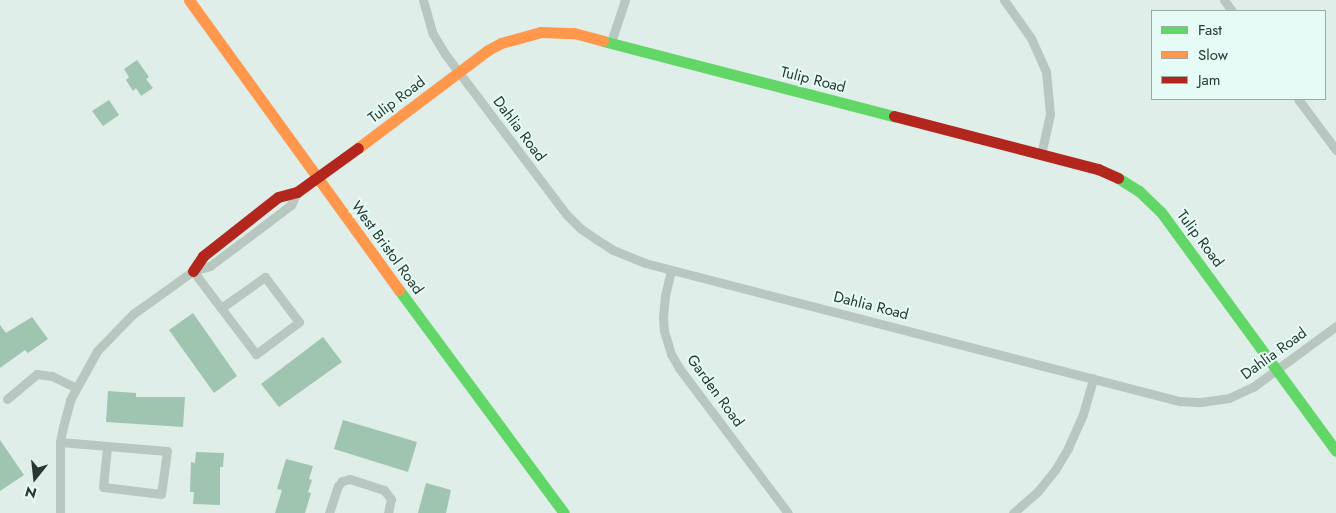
<!DOCTYPE html>
<html>
<head>
<meta charset="utf-8">
<style>
  body { margin:0 }
  #map { position:relative; width:1336px; height:513px; overflow:hidden; background:#dfeee9; font-family:Jost,sans-serif }
  div>[style] { position:absolute }
  .building>* { inset:0; background:#9fc4af }
  .street>* { height:9px; margin:-4.5px; padding:0 4.5px; transform-origin:4.5px; border-radius:4.5px; background:#b9c7c1 }
  .fast>* { height:11px; margin:-5.5px; padding:0 5.5px; transform-origin:5.5px; border-radius:5.5px; background:#63d668 }
  .slow>* { height:11px; margin:-5.5px; padding:0 5.5px; transform-origin:5.5px; border-radius:5.5px; background:#ff974d }
  .jam>* { height:11px; margin:-5.5px; padding:0 5.5px; transform-origin:5.5px; border-radius:5.5px; background:#b3261e }
  span { translate:-50% -50%; white-space:nowrap; text-align:center; line-height:1.15; -webkit-text-stroke:4px #e6fbf5; paint-order:stroke }
  .street-label { font-size:15px; color:#26382f }
  .legend { position:absolute; left:1151px; top:10px; width:175px; height:90px; box-sizing:border-box; background:#e6fbf5; border:1px solid #99ada6; margin:0; padding:6px 9px; list-style:none; font-size:15px; color:#26382f }
  .legend li { display:flex; align-items:center; gap:10px; height:25px }
  .legend b { width:25px; border:1px solid #99ada6 }
  .north { position:absolute; left:10px; top:453px; width:50px; height:50px; -webkit-text-stroke:4px #e6fbf5; paint-order:stroke; rotate:196deg; font-size:14px; font-weight:700; line-height:20px; text-align:center; color:#26382f }
  .north::after { content:''; display:block; margin:auto; width:18px; height:22px; background:#26382f; clip-path:polygon(50% 0,100% 100%,50% 72%,0 100%) }
</style>
</head>
<body>
<div id="map">
  <div class="building">
    <i style="clip-path:polygon(137px 60px,149px 77px,146px 79px,153px 88px,141px 96px,136px 88px,133px 91px,126px 80px,129px 77px,124px 69px)"></i>
    <i style="clip-path:polygon(109px 100px,119px 115px,103px 126px,92px 111px)"></i>
    <i style="clip-path:polygon(193px 313px,237px 376px,214px 393px,169px 330px)"></i>
    <i style="clip-path:polygon(32px 317px,48px 339px,28px 353px,25px 350px,0 368px,0 325px,6px 333px)"></i>
    <i style="clip-path:polygon(323px 337px,342px 362px,279px 407px,261px 384px)"></i>
    <i style="clip-path:polygon(108px 391px,136px 393px,136px 397px,185px 397px,183px 427px,106px 422px)"></i>
    <i style="clip-path:polygon(343px 420px,417px 442px,408px 472px,334px 449px)"></i>
    <i style="clip-path:polygon(0 440px,24px 475px,0 491px)"></i>
    <i style="clip-path:polygon(196px 452px,224px 453px,223px 467px,220px 467px,220px 505px,193px 504px,194px 492px,190px 492px,191px 462px,195px 463px)"></i>
    <i style="clip-path:polygon(286px 459px,313px 466px,309px 479px,312px 480px,308px 492px,311px 493px,305px 513px,275px 513px,282px 490px,277px 489px)"></i>
    <i style="clip-path:polygon(426px 483px,451px 490px,446px 513px,418px 513px)"></i>
  </div>
  <div class="street">
    <i style="left:423px;top:0;width:35px;rotate:74deg"></i>
    <i style="left:433px;top:34px;width:23px;rotate:59deg"></i>
    <i style="left:445px;top:54px;width:201px;rotate:52.9deg"></i>
    <i style="left:566px;top:214px;width:20px;rotate:45deg"></i>
    <i style="left:580px;top:228px;width:19px;rotate:35deg"></i>
    <i style="left:596px;top:239px;width:20px;rotate:33deg"></i>
    <i style="left:613px;top:250px;width:35px;rotate:22deg"></i>
    <i style="left:645px;top:263px;width:552px;rotate:14.49deg"></i>
    <i style="left:1179px;top:401px;width:22px;rotate:3deg"></i>
    <i style="left:1201px;top:402px;width:28px;rotate:-8deg"></i>
    <i style="left:1229px;top:398px;width:26px;rotate:-25deg"></i>
    <i style="left:1253px;top:387px;width:103px;rotate:-36.3deg"></i>
    <i style="left:1004px;top:0;width:47px;rotate:54.6deg"></i>
    <i style="left:1031px;top:38px;width:36px;rotate:66deg"></i>
    <i style="left:1046px;top:71px;width:43px;rotate:84.7deg"></i>
    <i style="left:1050px;top:114px;width:42px;rotate:102.4deg"></i>
    <i style="left:1224px;top:0;width:14px;rotate:54deg"></i>
    <i style="left:611px;top:42px;width:44px;rotate:-71.6deg"></i>
    <i style="left:1298px;top:99px;width:64px;rotate:53.3deg"></i>
    <i style="left:671px;top:270px;width:26px;rotate:103deg"></i>
    <i style="left:665px;top:295px;width:22px;rotate:95deg"></i>
    <i style="left:663px;top:317px;width:14px;rotate:86deg"></i>
    <i style="left:664px;top:331px;width:24px;rotate:73deg"></i>
    <i style="left:671px;top:354px;width:16px;rotate:60deg"></i>
    <i style="left:679px;top:368px;width:181px;rotate:53.1deg"></i>
    <i style="left:193px;top:271px;width:46px;rotate:52.9deg"></i>
    <i style="left:265px;top:277px;width:56px;rotate:52.9deg"></i>
    <i style="left:299px;top:322px;width:54px;rotate:143.3deg"></i>
    <i style="left:256px;top:354px;width:58px;rotate:-127.3deg"></i>
    <i style="left:221px;top:308px;width:54px;rotate:-35.2deg"></i>
    <i style="left:7px;top:399px;width:39px;rotate:-40deg"></i>
    <i style="left:37px;top:374px;width:15px;rotate:8deg"></i>
    <i style="left:52px;top:376px;width:25px;rotate:26deg"></i>
    <i style="left:60px;top:442px;width:107px;rotate:4.8deg"></i>
    <i style="left:167px;top:451px;width:43px;rotate:97.9deg"></i>
    <i style="left:161px;top:494px;width:58px;rotate:-173.1deg"></i>
    <i style="left:103px;top:487px;width:40px;rotate:-84.3deg"></i>
    <i style="left:60px;top:513px;width:71px;rotate:-90deg"></i>
    <i style="left:60px;top:442px;width:15px;rotate:-79deg"></i>
    <i style="left:63px;top:427px;width:28px;rotate:-75deg"></i>
    <i style="left:70px;top:400px;width:56px;rotate:-61.1deg"></i>
    <i style="left:97px;top:351px;width:52px;rotate:-45.8deg"></i>
    <i style="left:133px;top:314px;width:74px;rotate:-35.6deg"></i>
    <i style="left:193px;top:271px;width:18px;rotate:-16deg"></i>
    <i style="left:210px;top:266px;width:40px;rotate:-37deg"></i>
    <i style="left:242px;top:242px;width:61px;rotate:-37.1deg"></i>
    <i style="left:291px;top:205px;width:14px;rotate:-65deg"></i>
    <i style="left:329px;top:513px;width:28px;rotate:-72deg"></i>
    <i style="left:338px;top:486px;width:6px;rotate:-51deg"></i>
    <i style="left:342px;top:481px;width:8px;rotate:-14deg"></i>
    <i style="left:350px;top:479px;width:36px;rotate:18deg"></i>
    <i style="left:384px;top:490px;width:11px;rotate:52deg"></i>
    <i style="left:391px;top:499px;width:14px;rotate:102deg"></i>
    <i style="left:1013px;top:513px;width:33px;rotate:-41deg"></i>
    <i style="left:1038px;top:491px;width:27px;rotate:-51deg"></i>
    <i style="left:1055px;top:470px;width:26px;rotate:-59deg"></i>
    <i style="left:1068px;top:448px;width:37px;rotate:-66deg"></i>
    <i style="left:1083px;top:414px;width:37px;rotate:-74deg"></i>
  </div>
  <div class="fast">
    <i style="left:603px;top:41px;width:301px;rotate:14.5deg"></i>
    <i style="left:1118px;top:178px;width:25px;rotate:32deg"></i>
    <i style="left:1139px;top:191px;width:30px;rotate:44deg"></i>
    <i style="left:1161px;top:212px;width:296px;rotate:53.8deg"></i>
    <i style="left:399px;top:290px;width:277px;rotate:53.5deg"></i>
  </div>
  <div class="slow">
    <i style="left:189px;top:0;width:358px;rotate:54.1deg"></i>
    <i style="left:358px;top:148px;width:163px;rotate:-37deg"></i>
    <i style="left:488px;top:50px;width:15px;rotate:-28deg"></i>
    <i style="left:501px;top:43px;width:41px;rotate:-15.4deg"></i>
    <i style="left:541px;top:32px;width:33px;rotate:2deg"></i>
    <i style="left:574px;top:33px;width:30px;rotate:15deg"></i>
  </div>
  <div class="jam">
    <i style="left:894px;top:116px;width:211px;rotate:14.6deg"></i>
    <i style="left:1098px;top:169px;width:22px;rotate:24deg"></i>
    <i style="left:193px;top:271px;width:18px;rotate:-56deg"></i>
    <i style="left:203px;top:256px;width:95px;rotate:-38.2deg"></i>
    <i style="left:278px;top:197px;width:20px;rotate:-15deg"></i>
    <i style="left:297px;top:192px;width:75px;rotate:-35.8deg"></i>
  </div>
  <div class="street-label">
    <span style="left:813px;top:80px;rotate:14deg">Tulip Road</span>
    <span style="left:397px;top:100px;rotate:-37deg">Tulip Road</span>
    <span style="left:519px;top:129px;rotate:53deg">Dahlia Road</span>
    <span style="left:1200px;top:239px;rotate:53deg">Tulip Road</span>
    <span style="left:387px;top:248px;rotate:54deg">West Bristol Road</span>
    <span style="left:871px;top:306px;rotate:14deg">Dahlia Road</span>
    <span style="left:1274px;top:354px;rotate:-36deg">Dahlia Road</span>
    <span style="left:715px;top:391px;rotate:54deg">Garden Road</span>
  </div>
  <ul class="legend">
  <li><b style="height:6px;background:#63d668"></b>Fast</li>
  <li><b style="height:6px;background:#ff974d"></b>Slow</li>
  <li><b style="height:6px;background:#b3261e"></b>Jam</li>
  </ul>
  <div class="north">N</div>
</div>
</body>
</html>
